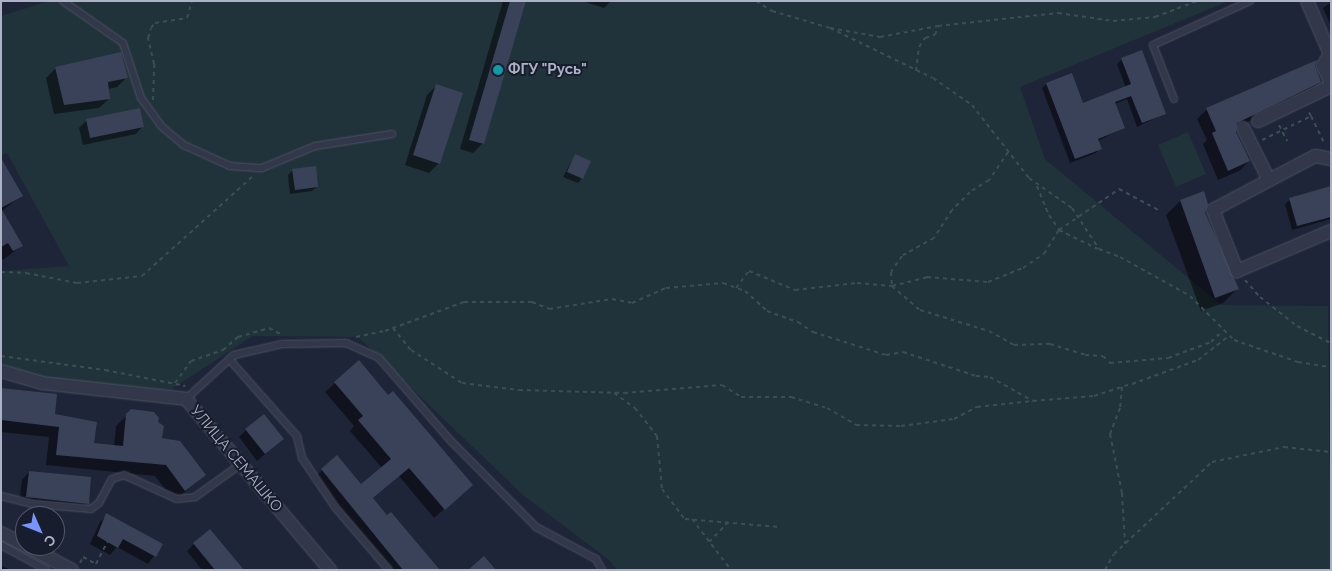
<!DOCTYPE html>
<html>
<head>
<meta charset="utf-8">
<style>
  body { margin:0 }
  #map { position:relative; width:1332px; height:571px; overflow:hidden; background:#1e2538; font-family:Raleway,sans-serif }
  div>[style] { position:absolute }
  .green>* { inset:0; background:#20323a }
  .shadow>* { inset:0; background:#0007 }
  .building>* { inset:0; background:#3a4259 }
  .path>* { height:2px; margin-top:-1px; transform-origin:0; background:repeating-linear-gradient(90deg,#3b4e54 0 4px,transparent 0 8px) }
  .roads { filter:drop-shadow(0 0 1px #4c5264) drop-shadow(0 0 1px #4c5264) }
  .lane>* { height:6px; margin:-3px; padding:0 3px; transform-origin:3px; border-radius:3px; background:#323749 }
  .street>* { height:12px; margin:-6px; padding:0 6px; transform-origin:6px; border-radius:6px; background:#323749 }
  .dots>* { width:14px; height:14px; translate:-50% -50%; box-sizing:border-box; border:2px solid #181d2d; border-radius:50% }
  span { translate:-50% -50%; white-space:nowrap; text-align:center; line-height:1.15; -webkit-text-stroke:4px #181d2d; paint-order:stroke }
  .poi-label { font-size:15px; color:#acb1c6; font-weight:700 }
  .left { translate:0 -50%; text-align:left }
  .street-label { font-size:15px; color:#acb1c6 }
  .frame { position:absolute; inset:0; border:2px solid #acb1c6; pointer-events:none }
  .north { position:absolute; left:15px; top:506px; width:50px; height:50px; box-sizing:border-box; background:#181d2d; border:1px solid #53586a; border-radius:50%; rotate:134deg; font-size:14px; font-weight:700; line-height:20px; text-align:center; color:#acb1c6 }
  .north::after { content:''; display:block; margin:auto; width:18px; height:22px; background:#7894ff; clip-path:polygon(50% 0,100% 100%,50% 72%,0 100%) }
</style>
</head>
<body>
<div id="map">
  <div class="green">
    <i style="clip-path:polygon(49px 1px,1229px 1px,1020px 87px,1045px 159px,1221px 305px,1328px 306px,1331px 570px,617px 570px,609px 560px,523px 495px,358px 337px,253px 336px,170px 390px,41px 379px,1px 363px,1px 271px,69px 266px,7px 153px,1px 156px,1px 16px)"></i>
    <i style="clip-path:polygon(1188px 132px,1206px 174px,1176px 187px,1158px 145px)"></i>
  </div>
  <div class="shadow">
    <i style="clip-path:polygon(503px 1px,525px 1px,483px 143px,473px 153px,460px 149px)"></i>
    <i style="clip-path:polygon(582px 1px,611px 1px,604px 8px)"></i>
    <i style="clip-path:polygon(1331px 2px,1331px 26px,1323px 8px)"></i>
    <i style="clip-path:polygon(1122px 59px,1164px 114px,1137px 127px,1127px 99px,1114px 104px,1123px 128px,1098px 141px,1100px 148px,1096px 153px,1070px 163px,1042px 88px,1047px 84px,1082px 104px,1126px 88px,1117px 64px)"></i>
    <i style="clip-path:polygon(56px 68px,127px 77px,117px 87px,108px 89px,109px 99px,99px 108px,54px 114px,46px 78px)"></i>
    <i style="clip-path:polygon(1320px 81px,1310px 91px,1235px 128px,1249px 161px,1239px 171px,1218px 180px,1203px 144px,1207px 140px,1197px 119px,1207px 109px)"></i>
    <i style="clip-path:polygon(436px 86px,439px 163px,429px 173px,405px 165px,427px 95px)"></i>
    <i style="clip-path:polygon(87px 120px,143px 126px,136px 134px,83px 145px,79px 128px)"></i>
    <i style="clip-path:polygon(575px 155px,582px 178px,578px 183px,563px 177px)"></i>
    <i style="clip-path:polygon(1px 161px,21px 196px,2px 211px,21px 246px,3px 260px,1px 257px)"></i>
    <i style="clip-path:polygon(293px 170px,317px 187px,312px 191px,290px 194px,288px 175px)"></i>
    <i style="clip-path:polygon(1331px 188px,1331px 219px,1292px 230px,1285px 204px,1290px 200px)"></i>
    <i style="clip-path:polygon(1203px 193px,1204px 213px,1237px 289px,1223px 303px,1201px 311px,1166px 215px,1180px 201px)"></i>
    <i style="clip-path:polygon(335px 383px,388px 396px,472px 485px,434px 518px,399px 476px,372px 499px,439px 570px,385px 570px,312px 480px,322px 470px,361px 486px,382px 468px,350px 431px,354px 426px,325px 392px)"></i>
    <i style="clip-path:polygon(1px 389px,53px 415px,93px 444px,114px 446px,116px 426px,131px 411px,157px 423px,160px 439px,205px 475px,174px 501px,155px 476px,46px 465px,49px 437px,1px 432px)"></i>
    <i style="clip-path:polygon(246px 430px,283px 439px,257px 461px,239px 437px)"></i>
    <i style="clip-path:polygon(29px 472px,87px 503px,80px 510px,19px 504px,22px 480px)"></i>
    <i style="clip-path:polygon(107px 515px,162px 545px,148px 564px,117px 547px,110px 555px,90px 544px,100px 522px)"></i>
    <i style="clip-path:polygon(194px 544px,242px 570px,202px 570px,187px 551px)"></i>
    <i style="clip-path:polygon(1px 566px,12px 570px,1px 570px)"></i>
  </div>
  <div class="building">
    <i style="clip-path:polygon(510px 1px,526px 1px,484px 144px,469px 140px)"></i>
    <i style="clip-path:polygon(1142px 50px,1166px 114px,1142px 123px,1131px 96px,1115px 102px,1125px 128px,1098px 139px,1102px 149px,1075px 159px,1046px 83px,1072px 73px,1083px 103px,1131px 84px,1121px 58px)"></i>
    <i style="clip-path:polygon(121px 52px,128px 78px,108px 82px,110px 99px,64px 105px,55px 67px)"></i>
    <i style="clip-path:polygon(1317px 60px,1315px 66px,1321px 82px,1237px 123px,1236px 132px,1250px 161px,1228px 171px,1212px 133px,1216px 131px,1206px 108px)"></i>
    <i style="clip-path:polygon(436px 84px,463px 93px,440px 164px,413px 155px)"></i>
    <i style="clip-path:polygon(140px 108px,144px 127px,90px 138px,86px 119px)"></i>
    <i style="clip-path:polygon(575px 154px,591px 161px,583px 179px,567px 172px)"></i>
    <i style="clip-path:polygon(1px 158px,23px 196px,1px 208px,23px 246px,13px 251px,8px 243px,1px 247px)"></i>
    <i style="clip-path:polygon(316px 166px,318px 187px,295px 190px,292px 169px)"></i>
    <i style="clip-path:polygon(1331px 186px,1331px 217px,1297px 226px,1289px 198px)"></i>
    <i style="clip-path:polygon(1204px 191px,1208px 204px,1205px 213px,1239px 289px,1215px 298px,1180px 200px)"></i>
    <i style="clip-path:polygon(359px 360px,388px 395px,393px 391px,473px 485px,445px 510px,409px 468px,373px 498px,387px 515px,391px 512px,440px 570px,403px 570px,321px 469px,337px 455px,361px 484px,391px 459px,358px 420px,363px 416px,334px 382px)"></i>
    <i style="clip-path:polygon(1px 388px,57px 394px,55px 414px,97px 422px,94px 443px,123px 446px,126px 414px,131px 409px,154px 412px,159px 418px,158px 422px,164px 426px,162px 438px,180px 441px,206px 475px,185px 491px,166px 465px,56px 455px,59px 427px,1px 420px)"></i>
    <i style="clip-path:polygon(264px 414px,284px 439px,265px 454px,245px 429px)"></i>
    <i style="clip-path:polygon(29px 471px,91px 477px,89px 504px,26px 497px)"></i>
    <i style="clip-path:polygon(106px 513px,163px 544px,156px 557px,123px 539px,118px 548px,97px 536px)"></i>
    <i style="clip-path:polygon(210px 529px,244px 570px,215px 570px,193px 543px)"></i>
    <i style="clip-path:polygon(484px 556px,496px 570px,468px 570px)"></i>
  </div>
  <div class="path">
    <i style="left:756px;top:1px;width:19px;rotate:32deg"></i>
    <i style="left:772px;top:11px;width:60px;rotate:16.3deg"></i>
    <i style="left:830px;top:28px;width:51px;rotate:10.2deg"></i>
    <i style="left:880px;top:37px;width:59px;rotate:-10.7deg"></i>
    <i style="left:938px;top:26px;width:121px;rotate:-6.2deg"></i>
    <i style="left:1058px;top:13px;width:56px;rotate:8.3deg"></i>
    <i style="left:1113px;top:21px;width:42px;rotate:-5.4deg"></i>
    <i style="left:1155px;top:17px;width:45px;rotate:-20.9deg"></i>
    <i style="left:830px;top:28px;width:114px;rotate:25.9deg"></i>
    <i style="left:933px;top:78px;width:47px;rotate:34.7deg"></i>
    <i style="left:972px;top:105px;width:93px;rotate:52deg"></i>
    <i style="left:1029px;top:178px;width:52px;rotate:34.9deg"></i>
    <i style="left:1072px;top:208px;width:49px;rotate:56.6deg"></i>
    <i style="left:1099px;top:249px;width:22px;rotate:21deg"></i>
    <i style="left:1120px;top:257px;width:80px;rotate:29.1deg"></i>
    <i style="left:1190px;top:296px;width:62px;rotate:45deg"></i>
    <i style="left:1234px;top:340px;width:68px;rotate:19deg"></i>
    <i style="left:1298px;top:362px;width:33px;rotate:9deg"></i>
    <i style="left:916px;top:71px;width:24px;rotate:-83deg"></i>
    <i style="left:919px;top:47px;width:11px;rotate:-56deg"></i>
    <i style="left:925px;top:38px;width:10px;rotate:-17deg"></i>
    <i style="left:935px;top:35px;width:9px;rotate:-72deg"></i>
    <i style="left:153px;top:100px;width:36px;rotate:-88deg"></i>
    <i style="left:154px;top:64px;width:27px;rotate:-103deg"></i>
    <i style="left:148px;top:38px;width:10px;rotate:-73deg"></i>
    <i style="left:151px;top:28px;width:6px;rotate:-51deg"></i>
    <i style="left:155px;top:23px;width:32px;rotate:-9deg"></i>
    <i style="left:187px;top:18px;width:18px;rotate:-74deg"></i>
    <i style="left:1311px;top:116px;width:32px;rotate:64deg"></i>
    <i style="left:1279px;top:125px;width:18px;rotate:63deg"></i>
    <i style="left:1262px;top:140px;width:55px;rotate:-26.1deg"></i>
    <i style="left:1311px;top:116px;width:6px;rotate:-121deg"></i>
    <i style="left:1008px;top:152px;width:34px;rotate:124deg"></i>
    <i style="left:989px;top:180px;width:22px;rotate:148deg"></i>
    <i style="left:970px;top:192px;width:25px;rotate:135deg"></i>
    <i style="left:952px;top:210px;width:33px;rotate:123deg"></i>
    <i style="left:934px;top:238px;width:37px;rotate:151deg"></i>
    <i style="left:902px;top:256px;width:19px;rotate:125deg"></i>
    <i style="left:891px;top:272px;width:14px;rotate:86deg"></i>
    <i style="left:892px;top:286px;width:36px;rotate:-14deg"></i>
    <i style="left:927px;top:277px;width:61px;rotate:4.7deg"></i>
    <i style="left:988px;top:282px;width:38px;rotate:-22deg"></i>
    <i style="left:1023px;top:268px;width:25px;rotate:-34deg"></i>
    <i style="left:1044px;top:254px;width:28px;rotate:-58deg"></i>
    <i style="left:1059px;top:230px;width:73px;rotate:-34.3deg"></i>
    <i style="left:1119px;top:189px;width:47px;rotate:28.2deg"></i>
    <i style="left:1037px;top:186px;width:31px;rotate:68deg"></i>
    <i style="left:1049px;top:215px;width:18px;rotate:56deg"></i>
    <i style="left:1059px;top:230px;width:43px;rotate:26deg"></i>
    <i style="left:1px;top:272px;width:25px;rotate:2deg"></i>
    <i style="left:26px;top:273px;width:52px;rotate:11.1deg"></i>
    <i style="left:77px;top:283px;width:65px;rotate:-6.1deg"></i>
    <i style="left:142px;top:276px;width:148px;rotate:-42deg"></i>
    <i style="left:1245px;top:280px;width:23px;rotate:49deg"></i>
    <i style="left:1260px;top:297px;width:47px;rotate:38.1deg"></i>
    <i style="left:1297px;top:326px;width:38px;rotate:27deg"></i>
    <i style="left:736px;top:288px;width:21px;rotate:-53deg"></i>
    <i style="left:749px;top:271px;width:50px;rotate:22.4deg"></i>
    <i style="left:795px;top:290px;width:62px;rotate:-6.4deg"></i>
    <i style="left:857px;top:283px;width:35px;rotate:5deg"></i>
    <i style="left:892px;top:286px;width:37px;rotate:41deg"></i>
    <i style="left:920px;top:310px;width:72px;rotate:16.9deg"></i>
    <i style="left:989px;top:331px;width:29px;rotate:29deg"></i>
    <i style="left:1014px;top:345px;width:36px;rotate:-2deg"></i>
    <i style="left:1050px;top:344px;width:37px;rotate:17deg"></i>
    <i style="left:1085px;top:355px;width:18px;rotate:3deg"></i>
    <i style="left:1103px;top:356px;width:10px;rotate:45deg"></i>
    <i style="left:1110px;top:363px;width:58px;rotate:-4.9deg"></i>
    <i style="left:1168px;top:358px;width:46px;rotate:-20.4deg"></i>
    <i style="left:1211px;top:342px;width:16px;rotate:-43deg"></i>
    <i style="left:393px;top:328px;width:28px;rotate:51deg"></i>
    <i style="left:411px;top:350px;width:61px;rotate:32.9deg"></i>
    <i style="left:462px;top:383px;width:57px;rotate:7deg"></i>
    <i style="left:519px;top:390px;width:105px;rotate:1.6deg"></i>
    <i style="left:624px;top:393px;width:98px;rotate:-4.7deg"></i>
    <i style="left:722px;top:385px;width:22px;rotate:32deg"></i>
    <i style="left:741px;top:397px;width:50px"></i>
    <i style="left:791px;top:397px;width:38px;rotate:17deg"></i>
    <i style="left:827px;top:408px;width:34px;rotate:30deg"></i>
    <i style="left:856px;top:425px;width:45px;rotate:1.3deg"></i>
    <i style="left:901px;top:426px;width:53px;rotate:-7.5deg"></i>
    <i style="left:954px;top:419px;width:26px;rotate:-28deg"></i>
    <i style="left:977px;top:407px;width:56px;rotate:-6.1deg"></i>
    <i style="left:356px;top:337px;width:30px;rotate:-12deg"></i>
    <i style="left:385px;top:331px;width:84px;rotate:-20.2deg"></i>
    <i style="left:464px;top:302px;width:68px"></i>
    <i style="left:532px;top:302px;width:18px;rotate:22deg"></i>
    <i style="left:549px;top:309px;width:64px;rotate:-9deg"></i>
    <i style="left:612px;top:299px;width:20px;rotate:11deg"></i>
    <i style="left:632px;top:303px;width:37px;rotate:-24deg"></i>
    <i style="left:666px;top:288px;width:57px;rotate:-5deg"></i>
    <i style="left:723px;top:283px;width:23px;rotate:20deg"></i>
    <i style="left:745px;top:291px;width:30px;rotate:42deg"></i>
    <i style="left:767px;top:311px;width:33px;rotate:20deg"></i>
    <i style="left:798px;top:322px;width:18px;rotate:34deg"></i>
    <i style="left:813px;top:332px;width:77px;rotate:17.5deg"></i>
    <i style="left:886px;top:355px;width:17px;rotate:-10deg"></i>
    <i style="left:903px;top:352px;width:77px;rotate:18.2deg"></i>
    <i style="left:976px;top:376px;width:14px;rotate:4deg"></i>
    <i style="left:990px;top:377px;width:49px;rotate:29.2deg"></i>
    <i style="left:1033px;top:401px;width:61px;rotate:-4.7deg"></i>
    <i style="left:1094px;top:396px;width:40px;rotate:-18deg"></i>
    <i style="left:1132px;top:384px;width:70px;rotate:-20deg"></i>
    <i style="left:1198px;top:360px;width:39px;rotate:-38deg"></i>
    <i style="left:1px;top:356px;width:105px;rotate:7.7deg"></i>
    <i style="left:105px;top:370px;width:82px;rotate:11.3deg"></i>
    <i style="left:175px;top:383px;width:27px;rotate:-54deg"></i>
    <i style="left:191px;top:361px;width:34px;rotate:-19deg"></i>
    <i style="left:223px;top:350px;width:20px;rotate:-41deg"></i>
    <i style="left:238px;top:337px;width:32px;rotate:-16deg"></i>
    <i style="left:269px;top:328px;width:15px;rotate:28deg"></i>
    <i style="left:1122px;top:387px;width:21px;rotate:95deg"></i>
    <i style="left:1120px;top:408px;width:28px;rotate:111deg"></i>
    <i style="left:1110px;top:434px;width:60px;rotate:78.5deg"></i>
    <i style="left:1122px;top:493px;width:51px;rotate:86.6deg"></i>
    <i style="left:614px;top:393px;width:26px;rotate:36deg"></i>
    <i style="left:635px;top:408px;width:36px;rotate:52deg"></i>
    <i style="left:657px;top:436px;width:53px;rotate:84.6deg"></i>
    <i style="left:662px;top:489px;width:38px;rotate:53deg"></i>
    <i style="left:685px;top:519px;width:95px;rotate:4.8deg"></i>
    <i style="left:692px;top:519px;width:64px;rotate:52.6deg"></i>
    <i style="left:709px;top:542px;width:28px;rotate:-46deg"></i>
    <i style="left:80px;top:563px;width:7px;rotate:-63deg"></i>
    <i style="left:83px;top:557px;width:15px;rotate:28deg"></i>
    <i style="left:96px;top:564px;width:25px;rotate:-63deg"></i>
    <i style="left:1105px;top:570px;width:18px;rotate:-61deg"></i>
    <i style="left:1114px;top:554px;width:134px;rotate:-43.2deg"></i>
    <i style="left:1212px;top:462px;width:74px;rotate:-11.8deg"></i>
    <i style="left:1284px;top:447px;width:47px;rotate:6.1deg"></i>
  </div>
  <div class="roads">
    <div class="lane">
      <i style="left:63px;top:1px;width:73px;rotate:35deg"></i>
      <i style="left:123px;top:43px;width:58px;rotate:71.9deg"></i>
      <i style="left:141px;top:98px;width:34px;rotate:54deg"></i>
      <i style="left:161px;top:126px;width:30px;rotate:40deg"></i>
      <i style="left:184px;top:145px;width:51px;rotate:24.5deg"></i>
      <i style="left:230px;top:166px;width:32px;rotate:4deg"></i>
      <i style="left:262px;top:168px;width:57px;rotate:-22.5deg"></i>
      <i style="left:315px;top:146px;width:78px;rotate:-8.9deg"></i>
      <i style="left:1174px;top:99px;width:58px;rotate:-111.3deg"></i>
      <i style="left:1153px;top:45px;width:107px;rotate:-24.4deg"></i>
      <i style="left:229px;top:359px;width:103px;rotate:48.6deg"></i>
      <i style="left:297px;top:436px;width:23px;rotate:77deg"></i>
      <i style="left:302px;top:458px;width:59px;rotate:56deg"></i>
      <i style="left:335px;top:507px;width:83px;rotate:49.4deg"></i>
      <i style="left:186px;top:399px;width:65px;rotate:-42.5deg"></i>
      <i style="left:234px;top:355px;width:49px;rotate:-12.9deg"></i>
      <i style="left:282px;top:344px;width:64px;rotate:-0.9deg"></i>
      <i style="left:346px;top:343px;width:36px;rotate:24deg"></i>
      <i style="left:379px;top:358px;width:110px;rotate:49.1deg"></i>
      <i style="left:451px;top:441px;width:121px;rotate:45.3deg"></i>
      <i style="left:536px;top:527px;width:68px;rotate:28.1deg"></i>
      <i style="left:596px;top:559px;width:13px;rotate:61deg"></i>
      <i style="left:1px;top:496px;width:34px;rotate:14deg"></i>
      <i style="left:34px;top:504px;width:57px;rotate:5deg"></i>
      <i style="left:91px;top:509px;width:10px;rotate:-37deg"></i>
      <i style="left:99px;top:503px;width:27px;rotate:-62deg"></i>
      <i style="left:112px;top:479px;width:13px;rotate:-18deg"></i>
      <i style="left:124px;top:475px;width:58px;rotate:24.4deg"></i>
      <i style="left:177px;top:499px;width:18px;rotate:-6deg"></i>
      <i style="left:195px;top:497px;width:57px;rotate:-35.7deg"></i>
      <i style="left:1px;top:545px;width:52px;rotate:28.5deg"></i>
    </div>
    <div class="street">
      <i style="left:1307px;top:1px;width:58px;rotate:66.5deg"></i>
      <i style="left:1330px;top:54px;width:14px;rotate:120deg"></i>
      <i style="left:1323px;top:66px;width:19px;rotate:65deg"></i>
      <i style="left:1258px;top:121px;width:81px;rotate:-25.6deg"></i>
      <i style="left:1243px;top:128px;width:58px;rotate:63.4deg"></i>
      <i style="left:1331px;top:159px;width:16px;rotate:-169deg"></i>
      <i style="left:1315px;top:156px;width:115px;rotate:152.1deg"></i>
      <i style="left:1213px;top:210px;width:66px;rotate:68.5deg"></i>
      <i style="left:1237px;top:271px;width:102px;rotate:-23.1deg"></i>
      <i style="left:1px;top:371px;width:43px;rotate:16.3deg"></i>
      <i style="left:42px;top:383px;width:145px;rotate:6.3deg"></i>
      <i style="left:186px;top:399px;width:224px;rotate:49.9deg"></i>
      <i style="left:1px;top:533px;width:27px;rotate:27deg"></i>
      <i style="left:27px;top:546px;width:51px;rotate:28.1deg"></i>
    </div>
  </div>
  <div class="dots">
    <i style="left:498px;top:70px;background:#0f9aa8"></i>
  </div>
  <div class="poi-label">
    <span class="left" style="left:508px;top:70px">ФГУ "Русь"</span>
  </div>
  <div class="street-label">
    <span style="left:236px;top:459px;rotate:50deg">УЛИЦА СЕМАШКО</span>
  </div>
  <div class="frame"></div>
  <div class="north">С</div>
</div>
</body>
</html>
